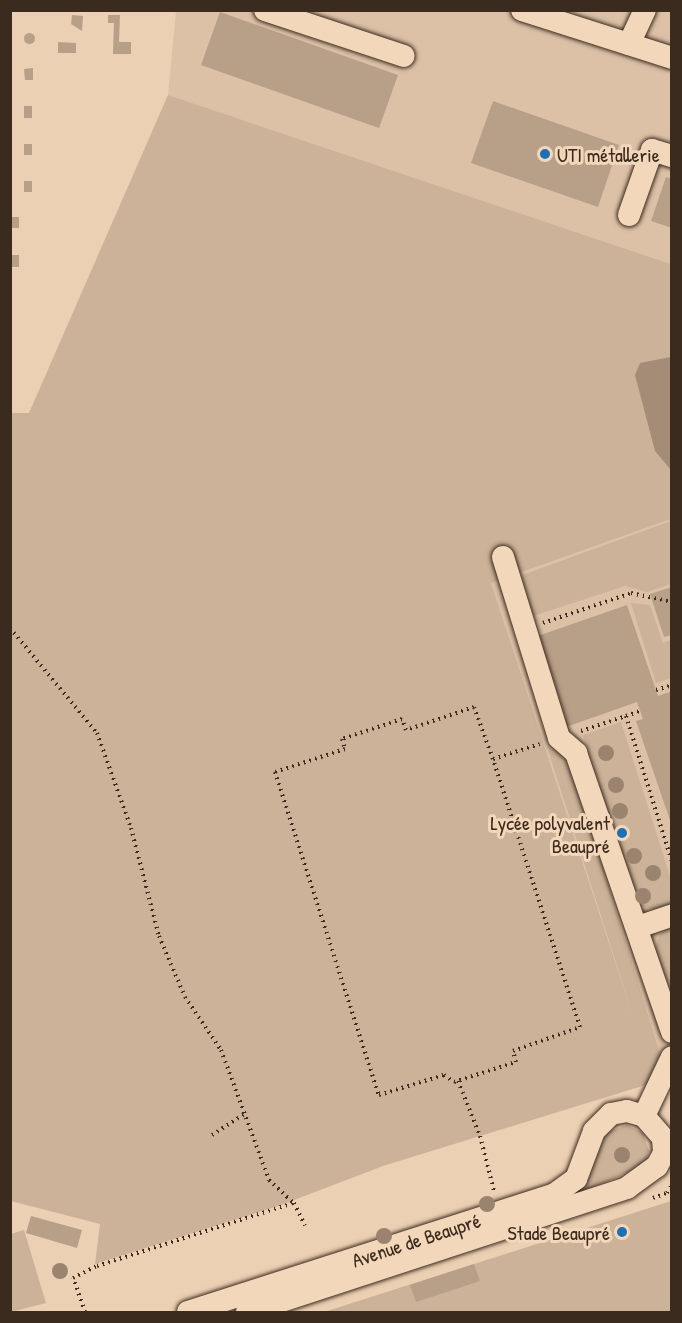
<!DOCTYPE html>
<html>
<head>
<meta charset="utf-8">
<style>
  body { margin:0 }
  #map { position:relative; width:682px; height:1323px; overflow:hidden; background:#ecd0b4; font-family:"Patrick Hand",sans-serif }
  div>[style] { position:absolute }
  .built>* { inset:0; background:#dcc1a7 }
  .green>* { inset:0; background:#cbb298 }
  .water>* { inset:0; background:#a48c76 }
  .building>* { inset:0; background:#b79f88 }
  .round { border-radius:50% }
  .path>* { height:4px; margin-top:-2px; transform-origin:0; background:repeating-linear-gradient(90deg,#3b2a1e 0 1.5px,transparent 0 6px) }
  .roads { filter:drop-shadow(0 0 2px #3b2a1e) drop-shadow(0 0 2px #3b2a1e) }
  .minor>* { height:22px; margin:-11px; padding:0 11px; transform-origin:11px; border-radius:11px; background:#f3d7ba }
  .trees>* { width:16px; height:16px; margin:-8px; border-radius:50%; background:#9b846f }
  .dots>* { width:16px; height:16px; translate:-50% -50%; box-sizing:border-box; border:3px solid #f3d7ba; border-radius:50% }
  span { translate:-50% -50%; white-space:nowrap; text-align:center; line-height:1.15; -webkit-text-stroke:6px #f3d7ba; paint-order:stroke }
  .poi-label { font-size:20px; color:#3b2a1e }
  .left { translate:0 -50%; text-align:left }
  .right { translate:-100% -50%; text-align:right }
  .street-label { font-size:20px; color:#3b2a1e }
  .frame { position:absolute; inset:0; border:12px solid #3b2a1e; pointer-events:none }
</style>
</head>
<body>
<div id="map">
  <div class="built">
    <i style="clip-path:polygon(176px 11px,671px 11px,671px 264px,168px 95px)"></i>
    <i style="clip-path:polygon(671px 519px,671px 1091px,655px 1082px,491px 583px)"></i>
  </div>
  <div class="green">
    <i style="clip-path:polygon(168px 95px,671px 264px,671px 519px,491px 583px,635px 1022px,547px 747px,567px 757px,573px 769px,661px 1058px,655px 1082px,383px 1166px,281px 1205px,95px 1264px,100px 1224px,11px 1201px,10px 413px,29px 413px)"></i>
    <i style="clip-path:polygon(671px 521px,671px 584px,647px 592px,625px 586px,527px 618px,514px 578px)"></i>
    <i style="clip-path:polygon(631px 603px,650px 605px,663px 643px,671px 640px,671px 678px,656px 683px)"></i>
    <i style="clip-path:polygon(621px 722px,671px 879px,671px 905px,657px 910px,643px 906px,633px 890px,583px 735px)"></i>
    <i style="clip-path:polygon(671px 925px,671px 1010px,655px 949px,660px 934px)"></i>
    <i style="clip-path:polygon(627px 1125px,643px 1133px,649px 1151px,646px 1160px,640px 1167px,584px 1191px,605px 1133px)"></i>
    <i style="clip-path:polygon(671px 1201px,671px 1312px,324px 1312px,474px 1264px)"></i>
    <i style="clip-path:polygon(24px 1230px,46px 1303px,11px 1312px,11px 1234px)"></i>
  </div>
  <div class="water">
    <i style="clip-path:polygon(671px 357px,672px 357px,671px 470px,655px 451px,635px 375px,640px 363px)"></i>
  </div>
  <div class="building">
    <i style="clip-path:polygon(220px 12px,398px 75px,379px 128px,201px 65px)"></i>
    <i style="clip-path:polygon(72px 15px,83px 16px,82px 31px,71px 24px)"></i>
    <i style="clip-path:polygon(108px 15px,120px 15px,119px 42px,131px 42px,131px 54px,113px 54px,114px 23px,108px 23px)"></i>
    <i class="round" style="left:23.5px;top:32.5px;width:11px;height:11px"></i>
    <i style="clip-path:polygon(58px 42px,76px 43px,76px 53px,58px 53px)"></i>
    <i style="clip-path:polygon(33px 68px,33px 80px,25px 80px,24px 69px)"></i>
    <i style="clip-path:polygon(493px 101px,619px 145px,598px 207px,471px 163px)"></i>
    <i style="clip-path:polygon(24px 106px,32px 106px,32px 118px,24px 118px)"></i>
    <i style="clip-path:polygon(24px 144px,32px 144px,32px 155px,24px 155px)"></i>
    <i style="clip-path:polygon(666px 177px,672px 179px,672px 228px,651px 221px)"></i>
    <i style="clip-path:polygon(24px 181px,32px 181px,32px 192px,24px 192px)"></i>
    <i style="clip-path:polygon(11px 217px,19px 217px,19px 228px,11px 228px)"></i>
    <i style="clip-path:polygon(11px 255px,19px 255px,19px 267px,11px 267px)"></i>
    <i style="clip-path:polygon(672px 587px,672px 635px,664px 637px,650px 594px)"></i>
    <i style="clip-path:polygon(627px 605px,658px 696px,672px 691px,672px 826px,636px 721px,643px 719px,637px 702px,563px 728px,532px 638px)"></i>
    <i style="clip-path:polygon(31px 1216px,82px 1230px,77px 1248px,26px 1233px)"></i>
    <i style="clip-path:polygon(474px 1264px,480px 1281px,416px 1302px,410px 1285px)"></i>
  </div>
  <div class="path">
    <i style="left:543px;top:623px;width:93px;rotate:-18.8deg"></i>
    <i style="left:631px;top:593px;width:42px;rotate:12.4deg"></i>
    <i style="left:10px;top:628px;width:136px;rotate:50.4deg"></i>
    <i style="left:97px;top:733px;width:101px;rotate:70.3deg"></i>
    <i style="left:131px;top:828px;width:112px;rotate:75.5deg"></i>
    <i style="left:159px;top:936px;width:66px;rotate:66.9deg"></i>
    <i style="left:185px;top:997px;width:64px;rotate:55.8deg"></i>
    <i style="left:221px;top:1050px;width:139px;rotate:69.7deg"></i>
    <i style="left:269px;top:1180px;width:34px;rotate:43deg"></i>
    <i style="left:294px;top:1203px;width:25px;rotate:64deg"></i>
    <i style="left:656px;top:690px;width:17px;rotate:-17deg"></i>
    <i style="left:626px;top:716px;width:15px;rotate:-20deg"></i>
    <i style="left:581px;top:731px;width:47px;rotate:-18.4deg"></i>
    <i style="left:626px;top:716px;width:153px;rotate:72.5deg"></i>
    <i style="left:493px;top:759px;width:55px;rotate:-110.1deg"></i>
    <i style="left:474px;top:707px;width:72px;rotate:161.3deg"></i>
    <i style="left:406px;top:730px;width:12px;rotate:-110deg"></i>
    <i style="left:402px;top:719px;width:63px;rotate:161.6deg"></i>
    <i style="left:342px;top:739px;width:10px;rotate:73deg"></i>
    <i style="left:345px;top:749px;width:74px;rotate:161.8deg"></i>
    <i style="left:275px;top:772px;width:339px;rotate:72.2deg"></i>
    <i style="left:379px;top:1095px;width:68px;rotate:-17.1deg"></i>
    <i style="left:444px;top:1075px;width:12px;rotate:35deg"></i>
    <i style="left:454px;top:1082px;width:65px;rotate:-17.9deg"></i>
    <i style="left:516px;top:1062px;width:11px;rotate:-105deg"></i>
    <i style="left:513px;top:1051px;width:71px;rotate:-19.7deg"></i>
    <i style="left:580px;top:1027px;width:282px;rotate:-108deg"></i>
    <i style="left:493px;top:759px;width:49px;rotate:-17.7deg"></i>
    <i style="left:458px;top:1081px;width:59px;rotate:68.2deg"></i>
    <i style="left:480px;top:1136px;width:57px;rotate:75.7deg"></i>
    <i style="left:212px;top:1135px;width:38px;rotate:-33deg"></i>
    <i style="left:653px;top:1198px;width:15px;rotate:-20deg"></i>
    <i style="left:667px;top:1193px;width:9px;rotate:-58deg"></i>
    <i style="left:85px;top:1312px;width:36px;rotate:-109deg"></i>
    <i style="left:73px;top:1278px;width:27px;rotate:-27deg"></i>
    <i style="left:97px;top:1266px;width:206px;rotate:-17.8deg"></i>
  </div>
  <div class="roads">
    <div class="minor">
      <i style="left:265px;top:10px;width:146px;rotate:18.3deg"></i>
      <i style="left:522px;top:10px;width:157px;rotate:17.7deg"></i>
      <i style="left:629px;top:44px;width:38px;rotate:-65deg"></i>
      <i style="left:629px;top:215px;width:69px;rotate:-70.5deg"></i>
      <i style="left:652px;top:150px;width:21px;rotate:17deg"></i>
      <i style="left:503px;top:557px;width:189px;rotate:72.8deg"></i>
      <i style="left:559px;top:738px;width:23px;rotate:41deg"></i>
      <i style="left:576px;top:753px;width:295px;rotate:71deg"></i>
      <i style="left:638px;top:927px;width:36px;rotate:-19deg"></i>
      <i style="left:644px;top:1116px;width:65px;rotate:-64.6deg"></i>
      <i style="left:188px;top:1312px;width:386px;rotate:-17.8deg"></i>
      <i style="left:555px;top:1194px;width:26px;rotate:-36deg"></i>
      <i style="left:576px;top:1179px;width:51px;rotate:-69.4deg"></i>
      <i style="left:594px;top:1131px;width:24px;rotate:-45deg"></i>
      <i style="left:611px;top:1114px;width:16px;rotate:-11deg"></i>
      <i style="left:627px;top:1111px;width:18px;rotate:16deg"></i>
      <i style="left:644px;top:1116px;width:29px;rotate:49deg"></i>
      <i style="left:663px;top:1138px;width:15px;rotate:86deg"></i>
      <i style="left:664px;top:1153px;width:15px;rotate:118deg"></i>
      <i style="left:657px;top:1166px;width:37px;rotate:144deg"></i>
      <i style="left:627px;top:1188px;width:400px;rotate:161.9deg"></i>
    </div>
  </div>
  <div class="trees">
    <i style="left:606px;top:753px"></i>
    <i style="left:616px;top:785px"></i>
    <i style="left:620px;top:811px"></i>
    <i style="left:634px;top:856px"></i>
    <i style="left:653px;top:873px"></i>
    <i style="left:643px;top:896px"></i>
    <i style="left:622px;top:1155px"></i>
    <i style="left:487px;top:1204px"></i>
    <i style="left:384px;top:1236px"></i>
    <i style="left:60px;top:1271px"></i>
  </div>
  <div class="dots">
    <i style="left:545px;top:154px;background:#1f6fb2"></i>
    <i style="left:622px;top:833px;background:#1f6fb2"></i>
    <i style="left:622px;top:1232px;background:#1f6fb2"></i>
  </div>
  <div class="poi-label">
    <span class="left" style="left:557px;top:154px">UTI métallerie</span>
    <span class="right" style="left:610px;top:834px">Lycée polyvalent<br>Beaupré</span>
    <span class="right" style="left:610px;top:1232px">Stade Beaupré</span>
  </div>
  <div class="street-label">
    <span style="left:416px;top:1240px;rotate:-18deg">Avenue de Beaupré</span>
  </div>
  <div class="frame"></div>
</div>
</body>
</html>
